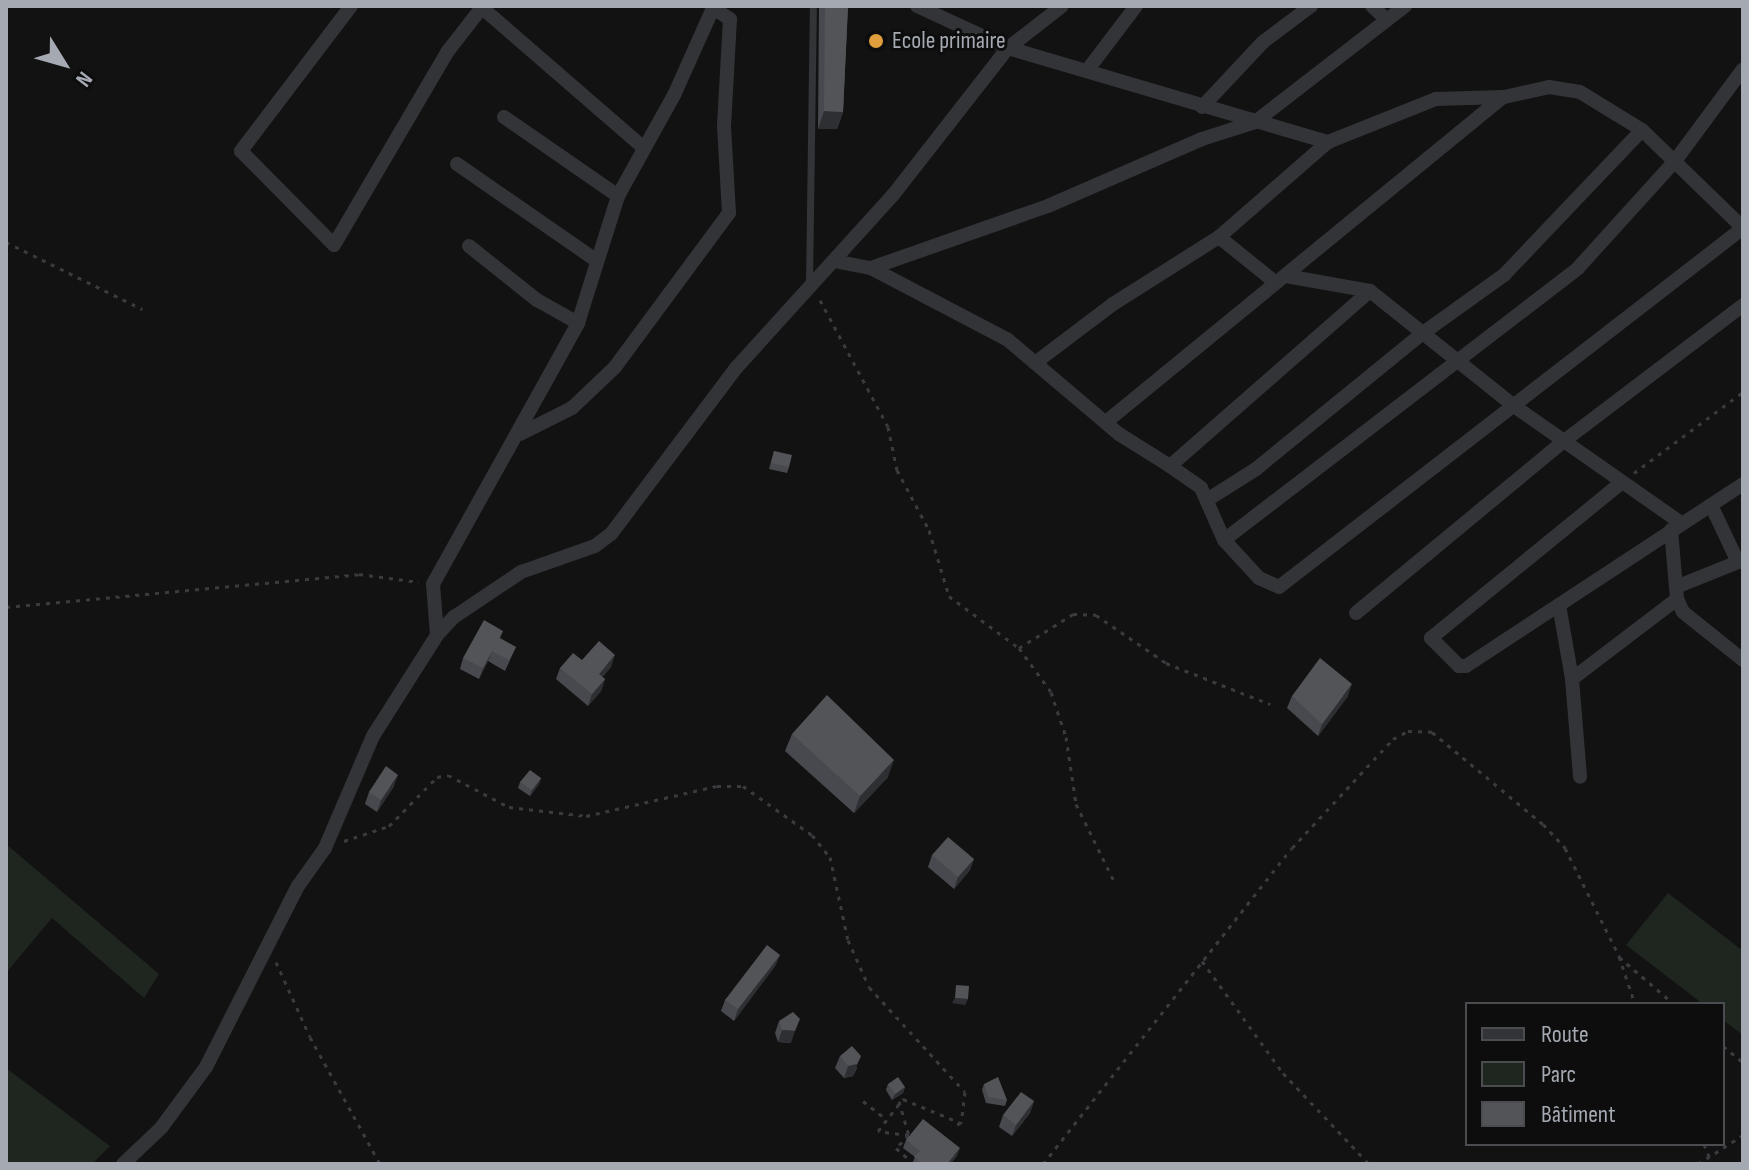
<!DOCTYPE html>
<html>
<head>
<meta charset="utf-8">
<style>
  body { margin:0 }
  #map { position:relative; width:1749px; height:1170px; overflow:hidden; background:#121213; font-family:"Sofia Sans Condensed",sans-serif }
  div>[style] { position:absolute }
  .green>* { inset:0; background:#1f251f }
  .path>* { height:3px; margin-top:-1.5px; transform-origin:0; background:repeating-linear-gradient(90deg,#393b3f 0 4px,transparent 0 10px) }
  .service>* { height:7px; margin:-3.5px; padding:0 3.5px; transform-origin:3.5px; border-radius:3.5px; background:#333438 }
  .minor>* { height:14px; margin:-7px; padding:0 7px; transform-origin:7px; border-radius:7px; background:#333438 }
  .wall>* { inset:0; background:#48494e }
  .shaded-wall>* { inset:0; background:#2e2f32 }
  .building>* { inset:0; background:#525458 }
  .dots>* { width:22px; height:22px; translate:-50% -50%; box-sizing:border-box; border:4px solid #0d0d0e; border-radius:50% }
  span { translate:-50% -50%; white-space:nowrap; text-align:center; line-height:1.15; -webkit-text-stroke:6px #0d0d0e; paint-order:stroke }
  .poi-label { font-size:24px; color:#a5aab2 }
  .left { translate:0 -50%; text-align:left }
  .frame { position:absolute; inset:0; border:8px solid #a5aab2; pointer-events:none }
  .legend { position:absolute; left:1465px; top:1002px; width:260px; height:144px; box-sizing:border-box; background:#0d0d0e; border:2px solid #4a4c50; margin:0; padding:10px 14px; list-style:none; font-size:24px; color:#a5aab2 }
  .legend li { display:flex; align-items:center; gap:16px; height:40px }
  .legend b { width:40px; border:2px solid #4a4c50 }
  .north { position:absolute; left:24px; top:24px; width:80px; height:80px; -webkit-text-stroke:6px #0d0d0e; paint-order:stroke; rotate:127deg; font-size:22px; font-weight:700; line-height:32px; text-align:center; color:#a5aab2 }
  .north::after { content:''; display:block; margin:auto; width:28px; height:36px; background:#a5aab2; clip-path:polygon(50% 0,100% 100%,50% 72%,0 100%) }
</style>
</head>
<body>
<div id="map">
  <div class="green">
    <i style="clip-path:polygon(6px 844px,159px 974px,144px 998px,52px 918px,6px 973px)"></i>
    <i style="clip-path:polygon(1668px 893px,1743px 951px,1743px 1035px,1723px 1020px,1723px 1004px,1703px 1004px,1626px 945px)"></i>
    <i style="clip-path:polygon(6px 1068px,110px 1146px,92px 1164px,6px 1164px)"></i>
  </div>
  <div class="path">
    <i style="left:6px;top:242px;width:152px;rotate:26.2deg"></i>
    <i style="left:820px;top:300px;width:144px;rotate:61.8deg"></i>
    <i style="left:888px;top:427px;width:44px;rotate:78.2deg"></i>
    <i style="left:897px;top:470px;width:68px;rotate:61.9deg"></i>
    <i style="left:929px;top:530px;width:69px;rotate:73.1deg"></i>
    <i style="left:949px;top:596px;width:87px;rotate:36.6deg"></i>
    <i style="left:1019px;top:648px;width:54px;rotate:54deg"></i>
    <i style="left:1051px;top:692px;width:47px;rotate:71.6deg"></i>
    <i style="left:1066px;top:737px;width:68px;rotate:81.5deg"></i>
    <i style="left:1076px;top:804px;width:84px;rotate:63.7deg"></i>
    <i style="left:1634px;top:473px;width:136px;rotate:-36.6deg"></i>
    <i style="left:6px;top:607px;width:355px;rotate:-5.3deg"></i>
    <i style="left:359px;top:574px;width:60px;rotate:7.7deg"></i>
    <i style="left:1019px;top:648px;width:64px;rotate:-32.2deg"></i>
    <i style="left:1073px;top:614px;width:23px;rotate:2deg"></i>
    <i style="left:1096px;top:615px;width:85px;rotate:34.4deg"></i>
    <i style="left:1166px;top:663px;width:112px;rotate:21.5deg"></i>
    <i style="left:344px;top:841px;width:47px;rotate:-18.4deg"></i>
    <i style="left:389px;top:826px;width:69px;rotate:-45.6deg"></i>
    <i style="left:437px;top:777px;width:11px;rotate:-10deg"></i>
    <i style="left:448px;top:775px;width:69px;rotate:27.7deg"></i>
    <i style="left:509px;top:807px;width:78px;rotate:6.7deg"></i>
    <i style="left:586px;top:816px;width:134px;rotate:-12.9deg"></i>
    <i style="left:717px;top:786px;width:26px"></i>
    <i style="left:743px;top:786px;width:85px;rotate:35.4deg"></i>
    <i style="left:812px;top:835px;width:28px;rotate:51deg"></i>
    <i style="left:830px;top:857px;width:85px;rotate:77.8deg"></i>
    <i style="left:848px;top:940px;width:51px;rotate:65.9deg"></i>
    <i style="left:869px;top:987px;width:142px;rotate:47.6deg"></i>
    <i style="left:965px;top:1092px;width:31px;rotate:97deg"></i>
    <i style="left:961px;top:1123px;width:10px;rotate:163deg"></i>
    <i style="left:1619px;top:957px;width:72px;rotate:40.5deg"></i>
    <i style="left:1202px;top:961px;width:138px;rotate:54.1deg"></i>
    <i style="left:1283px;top:1073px;width:125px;rotate:46.6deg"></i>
    <i style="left:276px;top:962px;width:82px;rotate:65.6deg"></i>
    <i style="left:310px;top:1037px;width:145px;rotate:61.1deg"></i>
    <i style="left:1723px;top:1046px;width:26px;rotate:39deg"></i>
    <i style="left:863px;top:1101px;width:28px;rotate:38deg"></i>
    <i style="left:899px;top:1101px;width:35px;rotate:74deg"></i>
    <i style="left:909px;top:1135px;width:31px;rotate:-173deg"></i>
    <i style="left:878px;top:1131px;width:41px;rotate:-52deg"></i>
    <i style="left:903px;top:1099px;width:63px;rotate:22.5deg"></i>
    <i style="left:909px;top:1135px;width:18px;rotate:135deg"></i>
    <i style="left:896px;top:1148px;width:18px;rotate:41deg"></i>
    <i style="left:1704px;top:1144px;width:22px;rotate:68deg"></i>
    <i style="left:1043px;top:1164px;width:402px;rotate:-51.8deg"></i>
    <i style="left:1292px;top:848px;width:149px;rotate:-47.2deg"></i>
    <i style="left:1393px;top:739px;width:17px;rotate:-28deg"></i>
    <i style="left:1408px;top:731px;width:24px;rotate:2deg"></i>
    <i style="left:1432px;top:732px;width:144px;rotate:39.7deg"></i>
    <i style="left:1543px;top:824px;width:33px;rotate:47deg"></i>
    <i style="left:1565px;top:848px;width:121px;rotate:63.4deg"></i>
    <i style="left:1619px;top:956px;width:51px;rotate:71.6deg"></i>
    <i style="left:1698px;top:1164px;width:54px;rotate:-32.8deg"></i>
  </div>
  <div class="service">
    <i style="left:809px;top:284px;width:278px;rotate:-89.2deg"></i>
  </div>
  <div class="minor">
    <i style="left:351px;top:6px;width:182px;rotate:127.2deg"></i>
    <i style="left:241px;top:151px;width:132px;rotate:45.3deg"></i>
    <i style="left:334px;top:245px;width:225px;rotate:-59.6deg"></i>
    <i style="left:448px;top:51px;width:57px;rotate:-52.1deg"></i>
    <i style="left:480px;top:6px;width:216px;rotate:40.9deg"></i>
    <i style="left:917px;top:6px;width:100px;rotate:24.8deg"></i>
    <i style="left:1008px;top:48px;width:334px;rotate:16.4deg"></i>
    <i style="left:1328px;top:142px;width:116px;rotate:-21.7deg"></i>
    <i style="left:1436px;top:99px;width:68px;rotate:-1.7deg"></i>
    <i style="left:1504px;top:97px;width:46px;rotate:-12.5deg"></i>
    <i style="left:1549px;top:87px;width:31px;rotate:9deg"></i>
    <i style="left:1580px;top:92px;width:73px;rotate:31.5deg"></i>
    <i style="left:1642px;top:130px;width:141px;rotate:44.1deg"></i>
    <i style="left:1372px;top:6px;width:18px;rotate:43deg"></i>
    <i style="left:1405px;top:6px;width:190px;rotate:142.3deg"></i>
    <i style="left:1255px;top:122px;width:56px;rotate:162.2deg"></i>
    <i style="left:1202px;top:139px;width:168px;rotate:156.5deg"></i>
    <i style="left:1048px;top:206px;width:188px;rotate:160.7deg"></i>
    <i style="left:871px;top:268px;width:155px;rotate:27.7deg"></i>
    <i style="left:1008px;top:340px;width:145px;rotate:40.3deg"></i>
    <i style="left:1119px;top:434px;width:60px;rotate:32.1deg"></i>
    <i style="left:1170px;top:466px;width:266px;rotate:-41.2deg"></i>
    <i style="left:1370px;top:291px;width:184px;rotate:38.6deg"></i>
    <i style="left:1514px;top:406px;width:204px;rotate:35deg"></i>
    <i style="left:1089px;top:68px;width:78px;rotate:-52.8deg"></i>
    <i style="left:1202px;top:107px;width:89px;rotate:-46.8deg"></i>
    <i style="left:1263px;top:42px;width:60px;rotate:-36.9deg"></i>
    <i style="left:504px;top:117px;width:139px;rotate:34.7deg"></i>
    <i style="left:457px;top:164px;width:170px;rotate:34.7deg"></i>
    <i style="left:1219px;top:237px;width:73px;rotate:38.9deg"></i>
    <i style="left:469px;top:246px;width:87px;rotate:38.5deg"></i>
    <i style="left:537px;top:300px;width:47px;rotate:29.3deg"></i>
    <i style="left:834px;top:261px;width:38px;rotate:11deg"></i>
    <i style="left:1286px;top:276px;width:85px;rotate:10.1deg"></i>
    <i style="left:1035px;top:363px;width:98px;rotate:-37.1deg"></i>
    <i style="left:1113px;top:304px;width:125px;rotate:-32.3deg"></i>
    <i style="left:1219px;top:237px;width:145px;rotate:-41.1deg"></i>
    <i style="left:1106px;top:422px;width:513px;rotate:-39.31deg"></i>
    <i style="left:520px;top:434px;width:58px;rotate:-26.6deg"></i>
    <i style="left:572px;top:408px;width:59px;rotate:-43.6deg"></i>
    <i style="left:615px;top:367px;width:192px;rotate:-53.5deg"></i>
    <i style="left:729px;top:213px;width:87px;rotate:-93.3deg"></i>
    <i style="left:724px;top:126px;width:107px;rotate:-86.8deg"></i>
    <i style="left:730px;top:19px;width:20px;rotate:-147deg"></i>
    <i style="left:1170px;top:466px;width:38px;rotate:35deg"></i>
    <i style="left:1201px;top:488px;width:57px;rotate:66.1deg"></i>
    <i style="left:1224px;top:540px;width:52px;rotate:47.4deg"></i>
    <i style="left:1259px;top:578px;width:22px;rotate:24deg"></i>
    <i style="left:1279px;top:587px;width:587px;rotate:-37.73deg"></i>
    <i style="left:1621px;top:483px;width:245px;rotate:140.8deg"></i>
    <i style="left:1431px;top:638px;width:40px;rotate:45deg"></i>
    <i style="left:1459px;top:666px;width:7px"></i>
    <i style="left:1466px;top:666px;width:331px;rotate:-33.3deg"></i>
    <i style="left:1207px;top:500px;width:58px;rotate:-32.3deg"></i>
    <i style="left:1256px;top:469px;width:215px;rotate:-39.2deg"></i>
    <i style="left:1423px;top:333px;width:100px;rotate:-35.6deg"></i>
    <i style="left:1504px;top:275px;width:200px;rotate:-46.4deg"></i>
    <i style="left:1711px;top:505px;width:63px;rotate:64.7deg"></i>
    <i style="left:1738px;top:562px;width:5px;rotate:-11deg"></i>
    <i style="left:1671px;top:530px;width:69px;rotate:85deg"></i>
    <i style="left:1677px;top:599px;width:14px;rotate:65deg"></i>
    <i style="left:1683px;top:612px;width:77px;rotate:38.7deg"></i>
    <i style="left:1224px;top:540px;width:446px;rotate:-37.5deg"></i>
    <i style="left:1578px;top:268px;width:144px;rotate:-47.8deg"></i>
    <i style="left:1675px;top:161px;width:114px;rotate:-53.5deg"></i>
    <i style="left:1676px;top:587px;width:67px;rotate:-22deg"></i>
    <i style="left:1559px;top:605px;width:75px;rotate:80deg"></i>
    <i style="left:1572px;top:679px;width:98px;rotate:85.3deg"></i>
    <i style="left:1356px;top:613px;width:270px;rotate:-39.6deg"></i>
    <i style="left:1564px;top:441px;width:225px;rotate:-37.2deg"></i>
    <i style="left:437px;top:635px;width:51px;rotate:-94.5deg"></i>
    <i style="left:433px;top:584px;width:299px;rotate:-60.9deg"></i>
    <i style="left:578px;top:323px;width:133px;rotate:-72.5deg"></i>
    <i style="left:618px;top:196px;width:118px;rotate:-61deg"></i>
    <i style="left:675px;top:93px;width:95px;rotate:-65.9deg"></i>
    <i style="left:1572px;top:679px;width:132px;rotate:-37.3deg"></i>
    <i style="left:123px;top:1164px;width:52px;rotate:-43.5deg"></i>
    <i style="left:161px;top:1128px;width:76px;rotate:-53.6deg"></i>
    <i style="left:206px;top:1067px;width:203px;rotate:-63.1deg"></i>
    <i style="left:298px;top:886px;width:47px;rotate:-54.6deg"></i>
    <i style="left:325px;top:848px;width:122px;rotate:-66.8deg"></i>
    <i style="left:373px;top:736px;width:120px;rotate:-57.6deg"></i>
    <i style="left:437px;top:635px;width:25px;rotate:-47deg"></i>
    <i style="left:454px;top:617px;width:81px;rotate:-33.9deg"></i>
    <i style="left:521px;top:572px;width:78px;rotate:-19.4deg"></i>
    <i style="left:595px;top:546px;width:20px;rotate:-37deg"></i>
    <i style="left:611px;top:534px;width:209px;rotate:-53deg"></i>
    <i style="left:737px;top:367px;width:232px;rotate:-47.8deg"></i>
    <i style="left:893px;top:195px;width:187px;rotate:-52deg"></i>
    <i style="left:1008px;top:48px;width:68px;rotate:-37.9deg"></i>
  </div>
  <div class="wall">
    <i style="clip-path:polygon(819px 6px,848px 6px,843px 112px,837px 129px,818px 129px)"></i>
    <i style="clip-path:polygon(774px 451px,789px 467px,787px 473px,769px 469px)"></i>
    <i style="clip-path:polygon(503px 631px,500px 638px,516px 647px,505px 671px,488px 661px,479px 679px,460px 669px,463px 658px)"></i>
    <i style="clip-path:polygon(582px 660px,611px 667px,602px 677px,605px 679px,601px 691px,588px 706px,556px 679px,560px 668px)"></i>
    <i style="clip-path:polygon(1292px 696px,1348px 696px,1318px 736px,1287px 708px)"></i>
    <i style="clip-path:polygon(792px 734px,888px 777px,854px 813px,785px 751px)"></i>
    <i style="clip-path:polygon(541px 778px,539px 784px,530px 796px,518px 788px,520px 782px)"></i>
    <i style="clip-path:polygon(394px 786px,377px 812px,365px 804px,369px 792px)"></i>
    <i style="clip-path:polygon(932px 855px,974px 859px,970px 870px,954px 889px,928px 867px)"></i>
    <i style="clip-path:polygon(780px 955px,775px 966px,734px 1021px,721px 1011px,725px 1000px)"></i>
    <i style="clip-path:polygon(779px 1021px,791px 1043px,778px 1042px,775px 1033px)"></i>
    <i style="clip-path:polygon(840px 1056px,857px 1068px,853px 1076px,844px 1078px,835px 1068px)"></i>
    <i style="clip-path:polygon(888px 1084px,905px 1087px,903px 1093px,892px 1100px,886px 1090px)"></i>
    <i style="clip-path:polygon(984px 1084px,1007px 1100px,1005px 1106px,986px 1103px,982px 1090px)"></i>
    <i style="clip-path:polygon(1034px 1101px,1030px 1113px,1012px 1136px,999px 1127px,1003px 1115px)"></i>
    <i style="clip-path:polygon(906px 1140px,957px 1156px,950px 1164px,912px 1164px,915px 1157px,903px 1148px)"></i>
  </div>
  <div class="shaded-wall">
    <i style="clip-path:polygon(824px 111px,843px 112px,837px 129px,818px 129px)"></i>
    <i style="clip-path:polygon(492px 651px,488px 661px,479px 679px,483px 668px)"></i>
    <i style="clip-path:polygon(615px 655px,611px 667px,595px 686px,599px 674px)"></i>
    <i style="clip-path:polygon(605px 679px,601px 691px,588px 706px,592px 694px)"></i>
    <i style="clip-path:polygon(1352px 684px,1348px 696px,1318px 736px,1322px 724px)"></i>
    <i style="clip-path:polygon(894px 760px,888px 777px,854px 813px,860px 796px)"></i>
    <i style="clip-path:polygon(398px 775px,394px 786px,377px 812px,381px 800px)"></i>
    <i style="clip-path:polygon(541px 778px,539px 784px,530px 796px,532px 790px)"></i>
    <i style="clip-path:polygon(974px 859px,970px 870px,954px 889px,958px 877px)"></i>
    <i style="clip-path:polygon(780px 955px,775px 966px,734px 1021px,738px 1009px)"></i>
    <i style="clip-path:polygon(955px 998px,968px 999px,965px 1005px,952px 1003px)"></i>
    <i style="clip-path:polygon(782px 1030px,795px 1031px,791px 1043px,778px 1042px)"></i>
    <i style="clip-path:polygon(861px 1056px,853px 1076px,844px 1078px,848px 1066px)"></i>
    <i style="clip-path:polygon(905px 1087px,903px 1093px,892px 1100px,895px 1094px)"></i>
    <i style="clip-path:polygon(1034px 1101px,1030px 1113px,1012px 1136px,1016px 1125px)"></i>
    <i style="clip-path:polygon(960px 1148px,957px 1156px,950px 1164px,947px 1164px)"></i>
  </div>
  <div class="building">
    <i style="clip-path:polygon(825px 6px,848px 6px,843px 112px,824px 111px)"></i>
    <i style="clip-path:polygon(774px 451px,792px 455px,789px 467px,771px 463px)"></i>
    <i style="clip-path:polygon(484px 620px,503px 631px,499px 638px,516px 647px,509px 660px,492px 651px,483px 668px,463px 658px)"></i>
    <i style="clip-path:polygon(599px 641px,615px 655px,599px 674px,605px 679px,592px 694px,560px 668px,573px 653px,582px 660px)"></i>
    <i style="clip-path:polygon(1320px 658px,1352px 684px,1322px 724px,1292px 696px)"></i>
    <i style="clip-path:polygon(827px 695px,894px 760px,860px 796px,792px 734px)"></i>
    <i style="clip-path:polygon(386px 766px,398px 775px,381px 800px,369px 792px)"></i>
    <i style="clip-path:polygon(530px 770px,541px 778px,532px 790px,520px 782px)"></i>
    <i style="clip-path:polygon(948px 837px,974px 859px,958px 877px,932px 855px)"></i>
    <i style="clip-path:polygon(767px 945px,780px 955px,738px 1009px,725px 1000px)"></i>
    <i style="clip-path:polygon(956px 985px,969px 986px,968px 999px,955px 998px)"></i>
    <i style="clip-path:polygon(793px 1012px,800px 1019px,795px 1031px,782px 1030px,779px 1021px)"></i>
    <i style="clip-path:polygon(852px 1046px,861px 1056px,857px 1064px,848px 1066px,840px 1056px)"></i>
    <i style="clip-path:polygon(898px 1077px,905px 1087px,895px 1094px,888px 1084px)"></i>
    <i style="clip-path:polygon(998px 1077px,1007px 1100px,988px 1097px,984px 1084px)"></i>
    <i style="clip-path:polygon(1021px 1092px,1034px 1101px,1016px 1125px,1003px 1115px)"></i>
    <i style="clip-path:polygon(923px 1119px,960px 1148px,947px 1164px,923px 1164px,914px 1157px,920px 1151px,906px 1140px)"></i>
  </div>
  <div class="dots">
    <i style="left:876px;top:41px;background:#e09e3d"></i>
  </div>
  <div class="poi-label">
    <span class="left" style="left:892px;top:41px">Ecole primaire</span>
  </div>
  <div class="frame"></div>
  <ul class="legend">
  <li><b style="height:10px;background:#333438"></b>Route</li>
  <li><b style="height:22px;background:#1f251f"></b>Parc</li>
  <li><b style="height:22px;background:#525458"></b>Bâtiment</li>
  </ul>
  <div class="north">N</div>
</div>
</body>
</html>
